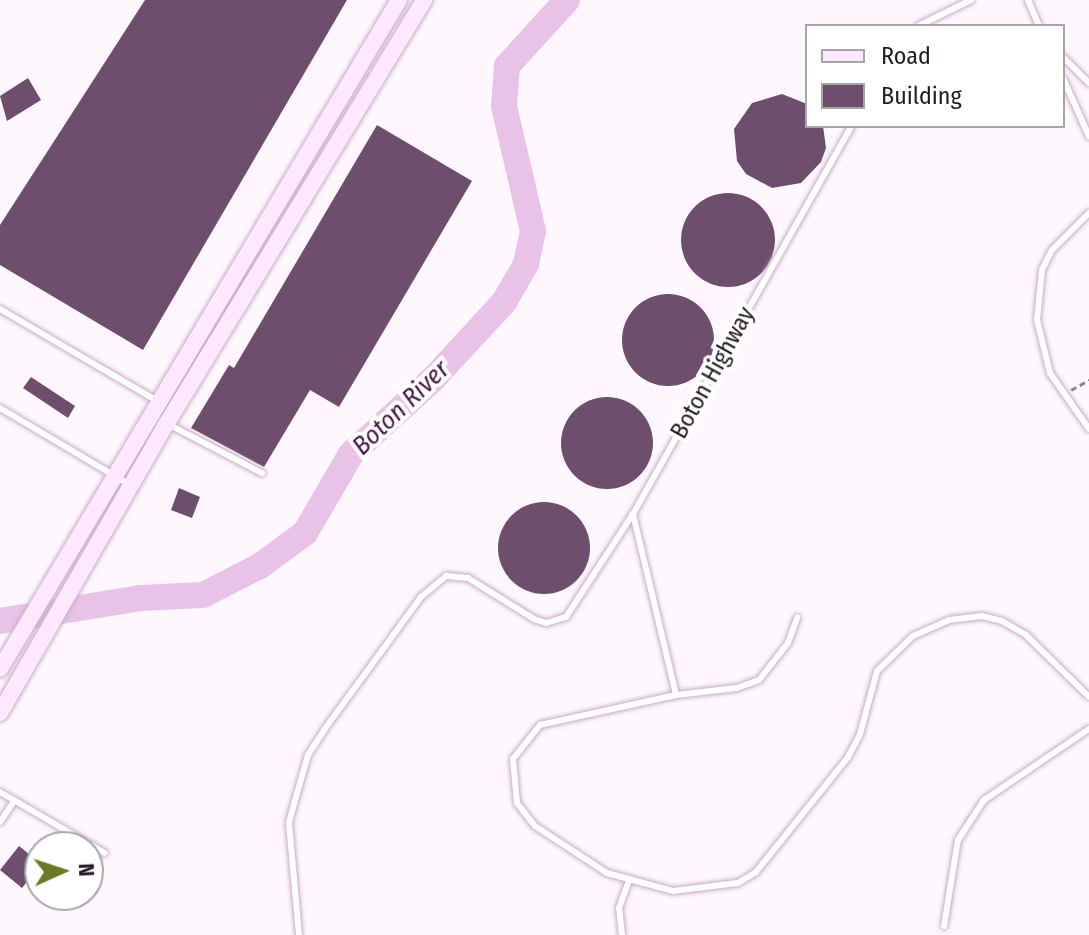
<!DOCTYPE html>
<html>
<head>
<meta charset="utf-8">
<style>
  body { margin:0 }
  #map { position:relative; width:1089px; height:935px; overflow:hidden; background:#fef8fe; font-family:"Fira Sans Condensed",sans-serif }
  div>[style] { position:absolute }
  .river>* { height:26px; margin:-13px; padding:0 13px; transform-origin:13px; border-radius:13px; background:#e8c3e7 }
  .building>* { inset:0; background:#6d4e6d }
  .round { border-radius:50% }
  .path>* { height:3px; margin-top:-1.5px; transform-origin:0; background:repeating-linear-gradient(90deg,#8a838a 0 6px,transparent 0 10px) }
  .roads { filter:drop-shadow(0 0 2px #c7adc6) drop-shadow(0 0 2px #c7adc6) }
  .lane>* { height:6px; margin:-3px; padding:0 3px; transform-origin:3px; border-radius:3px; background:#fff }
  .secondary>* { height:16px; margin:-8px; padding:0 8px; transform-origin:8px; border-radius:8px; background:#fee8fe }
  span { translate:-50% -50%; white-space:nowrap; text-align:center; line-height:1.15; -webkit-text-stroke:8px #fff; paint-order:stroke }
  .street-label { font-size:24px; color:#241b24 }
  .water-label { font-size:26px; color:#431744; font-style:italic }
  .legend { position:absolute; left:805px; top:24px; width:260px; height:104px; box-sizing:border-box; background:#fff; border:2px solid #a7a4a7; margin:0; padding:10px 14px; list-style:none; font-size:24px; color:#241b24 }
  .legend li { display:flex; align-items:center; gap:16px; height:40px }
  .legend b { width:40px; border:2px solid #a7a4a7 }
  .north { position:absolute; left:24px; top:831px; width:80px; height:80px; box-sizing:border-box; background:#fff; border:2px solid #a7a4a7; border-radius:50%; rotate:87deg; font-size:22px; font-weight:700; line-height:32px; text-align:center; color:#241b24 }
  .north::after { content:''; display:block; margin:auto; width:28px; height:36px; background:#6d7925; clip-path:polygon(50% 0,100% 100%,50% 72%,0 100%) }
</style>
</head>
<body>
<div id="map">
  <div class="river">
    <i style="left:0;top:621px;width:142px;rotate:-9.3deg"></i>
    <i style="left:140px;top:598px;width:63px;rotate:-2.7deg"></i>
    <i style="left:203px;top:595px;width:64px;rotate:-27deg"></i>
    <i style="left:260px;top:566px;width:56px;rotate:-36.3deg"></i>
    <i style="left:305px;top:533px;width:91px;rotate:-59.8deg"></i>
    <i style="left:351px;top:454px;width:111px;rotate:-42.4deg"></i>
    <i style="left:433px;top:379px;width:105px;rotate:-47.3deg"></i>
    <i style="left:504px;top:302px;width:44px;rotate:-59.9deg"></i>
    <i style="left:526px;top:264px;width:34px;rotate:-78deg"></i>
    <i style="left:533px;top:231px;width:128px;rotate:-103.1deg"></i>
    <i style="left:504px;top:106px;width:40px;rotate:-85.7deg"></i>
    <i style="left:507px;top:66px;width:89px;rotate:-47.7deg"></i>
  </div>
  <div class="building">
    <i style="clip-path:polygon(145px 0,347px 0,143px 350px,0 265px,0 225px)"></i>
    <i style="clip-path:polygon(28px 78px,41px 100px,7px 121px,0 96px)"></i>
    <i style="clip-path:polygon(782px 94px,807px 104px,807px 126px,823px 126px,826px 148px,821px 162px,801px 183px,772px 188px,746px 174px,737px 161px,734px 129px,752px 103px)"></i>
    <i style="clip-path:polygon(377px 125px,472px 181px,339px 407px,310px 390px,264px 467px,191px 428px,229px 365px,234px 368px)"></i>
    <i class="round" style="left:681px;top:193px;width:94px;height:94px"></i>
    <i class="round" style="left:622px;top:294px;width:92px;height:92px"></i>
    <i style="clip-path:polygon(31px 377px,75px 406px,68px 418px,23px 388px)"></i>
    <i class="round" style="left:561px;top:397px;width:92px;height:92px"></i>
    <i style="clip-path:polygon(179px 488px,200px 497px,192px 518px,171px 510px)"></i>
    <i class="round" style="left:498px;top:502px;width:92px;height:92px"></i>
    <i style="clip-path:polygon(19px 846px,40px 863px,40px 893px,26px 883px,22px 888px,0 870px)"></i>
  </div>
  <div class="path">
    <i style="left:1071px;top:390px;width:21px;rotate:-29deg"></i>
  </div>
  <div class="roads">
    <div class="lane">
      <i style="left:1028px;top:0;width:28px;rotate:67deg"></i>
      <i style="left:918px;top:26px;width:59px;rotate:-26.1deg"></i>
      <i style="left:1063px;top:57px;width:37px;rotate:45deg"></i>
      <i style="left:1063px;top:78px;width:64px;rotate:65.9deg"></i>
      <i style="left:1089px;top:213px;width:52px;rotate:135deg"></i>
      <i style="left:1052px;top:250px;width:22px;rotate:117deg"></i>
      <i style="left:1042px;top:270px;width:50px;rotate:95.7deg"></i>
      <i style="left:1037px;top:320px;width:55px;rotate:76.2deg"></i>
      <i style="left:1050px;top:373px;width:68px;rotate:55.1deg"></i>
      <i style="left:0;top:309px;width:181px;rotate:30.3deg"></i>
      <i style="left:0;top:408px;width:151px;rotate:30.6deg"></i>
      <i style="left:170px;top:425px;width:104px;rotate:27.6deg"></i>
      <i style="left:633px;top:514px;width:186px;rotate:76.6deg"></i>
      <i style="left:676px;top:695px;width:139px;rotate:167.6deg"></i>
      <i style="left:540px;top:725px;width:43px;rotate:128.5deg"></i>
      <i style="left:513px;top:759px;width:44px;rotate:84.8deg"></i>
      <i style="left:517px;top:803px;width:29px;rotate:52deg"></i>
      <i style="left:535px;top:826px;width:86px;rotate:33.1deg"></i>
      <i style="left:607px;top:873px;width:68px;rotate:15.3deg"></i>
      <i style="left:673px;top:891px;width:65px;rotate:-7deg"></i>
      <i style="left:738px;top:883px;width:21px;rotate:-31deg"></i>
      <i style="left:756px;top:872px;width:147px;rotate:-51.3deg"></i>
      <i style="left:848px;top:757px;width:26px;rotate:-62deg"></i>
      <i style="left:860px;top:734px;width:65px;rotate:-74.9deg"></i>
      <i style="left:877px;top:671px;width:50px;rotate:-44.2deg"></i>
      <i style="left:913px;top:636px;width:39px;rotate:-24deg"></i>
      <i style="left:949px;top:620px;width:33px;rotate:-7deg"></i>
      <i style="left:982px;top:616px;width:21px;rotate:14deg"></i>
      <i style="left:1002px;top:621px;width:28px;rotate:30deg"></i>
      <i style="left:1026px;top:635px;width:88px;rotate:44.5deg"></i>
      <i style="left:676px;top:695px;width:61px;rotate:-6.5deg"></i>
      <i style="left:737px;top:688px;width:23px;rotate:-20deg"></i>
      <i style="left:759px;top:680px;width:47px;rotate:-51.9deg"></i>
      <i style="left:788px;top:643px;width:27px;rotate:-70deg"></i>
      <i style="left:0;top:792px;width:121px;rotate:30.2deg"></i>
      <i style="left:0;top:822px;width:25px;rotate:-56deg"></i>
      <i style="left:944px;top:926px;width:87px;rotate:-80.8deg"></i>
      <i style="left:958px;top:840px;width:48px;rotate:-57deg"></i>
      <i style="left:984px;top:800px;width:127px;rotate:-34.1deg"></i>
      <i style="left:299px;top:935px;width:113px;rotate:-95.1deg"></i>
      <i style="left:289px;top:822px;width:70px;rotate:-74.2deg"></i>
      <i style="left:308px;top:755px;width:30px;rotate:-57deg"></i>
      <i style="left:324px;top:730px;width:165px;rotate:-53.9deg"></i>
      <i style="left:421px;top:597px;width:33px;rotate:-40deg"></i>
      <i style="left:446px;top:576px;width:22px;rotate:5deg"></i>
      <i style="left:468px;top:578px;width:78px;rotate:31.8deg"></i>
      <i style="left:534px;top:619px;width:13px;rotate:18deg"></i>
      <i style="left:546px;top:623px;width:21px;rotate:-17deg"></i>
      <i style="left:566px;top:617px;width:123px;rotate:-57deg"></i>
      <i style="left:633px;top:514px;width:446px;rotate:-60.6deg"></i>
      <i style="left:622px;top:935px;width:27px;rotate:-96deg"></i>
      <i style="left:619px;top:908px;width:30px;rotate:-70deg"></i>
    </div>
    <div class="secondary">
      <i style="left:0;top:669px;width:779px;rotate:-59.19deg"></i>
      <i style="left:0;top:713px;width:335px;rotate:-60.1deg"></i>
      <i style="left:167px;top:423px;width:495px;rotate:-58.7deg"></i>
    </div>
  </div>
  <div class="street-label">
    <span style="left:713px;top:373px;rotate:-61deg">Boton Highway</span>
  </div>
  <div class="water-label">
    <span style="left:401px;top:408px;rotate:-44deg">Boton River</span>
  </div>
  <ul class="legend">
  <li><b style="height:10px;background:#fee8fe"></b>Road</li>
  <li><b style="height:22px;background:#6d4e6d"></b>Building</li>
  </ul>
  <div class="north">N</div>
</div>
</body>
</html>
